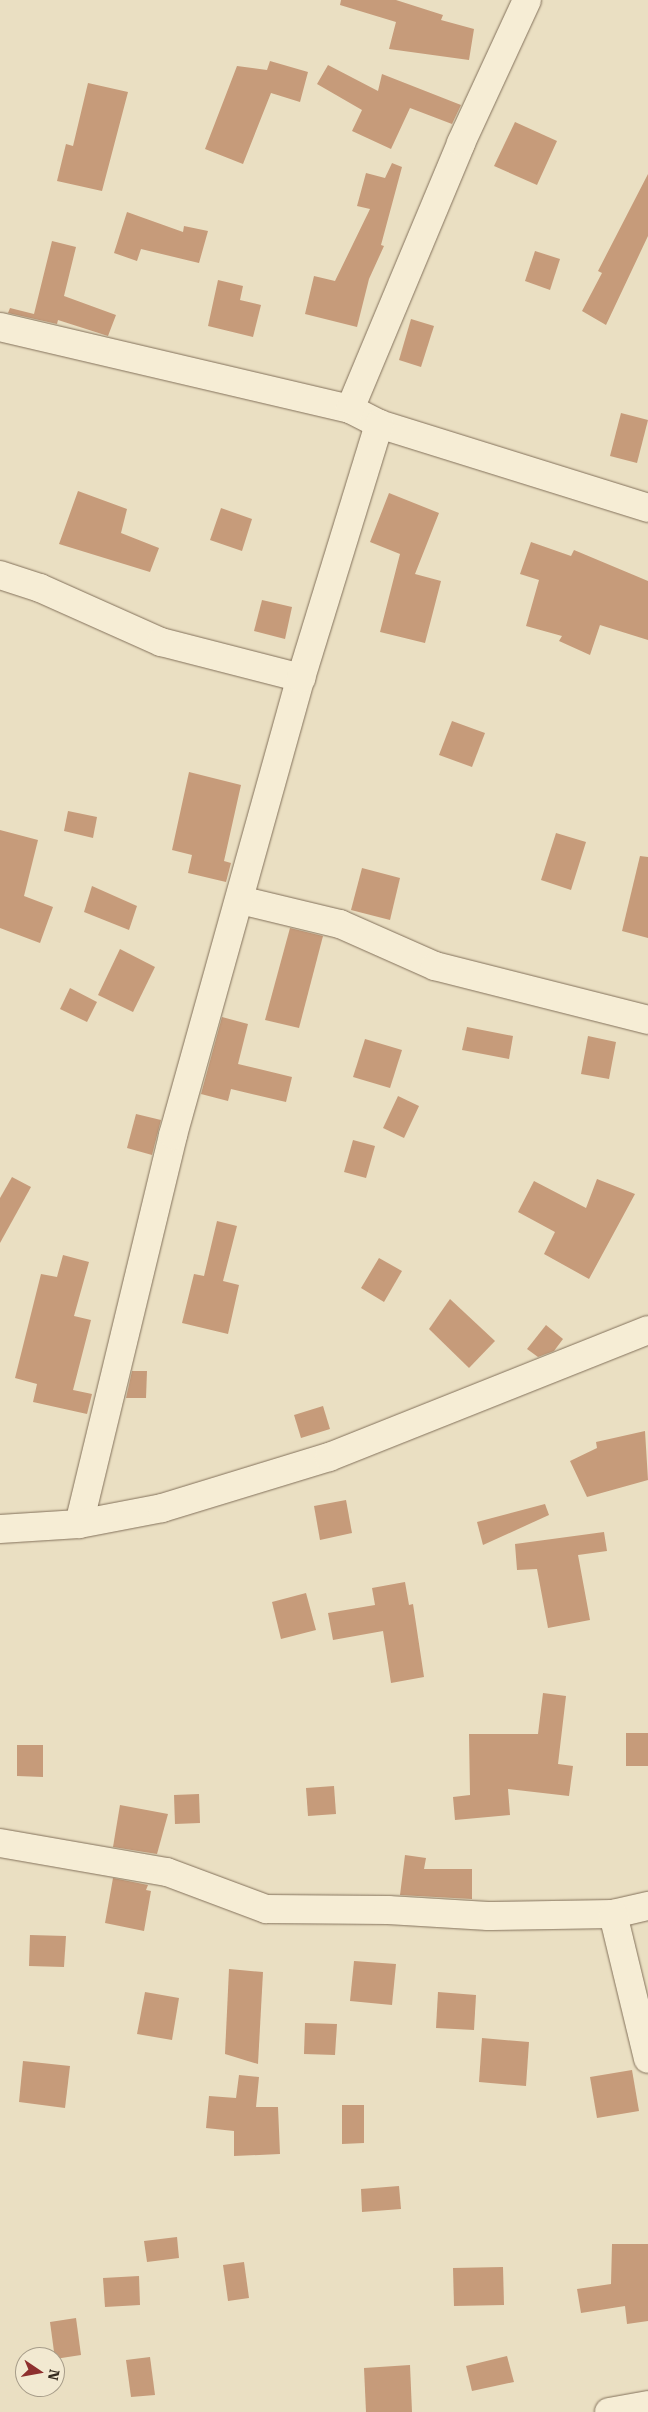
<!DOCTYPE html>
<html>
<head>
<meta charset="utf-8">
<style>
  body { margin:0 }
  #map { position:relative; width:648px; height:2412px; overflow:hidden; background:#eadfc2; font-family:"Roboto Serif",serif }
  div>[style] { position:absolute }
  .building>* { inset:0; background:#c69b7a }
  .roads { filter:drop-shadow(0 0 1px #83715b) drop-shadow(0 0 1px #83715b) }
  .minor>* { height:28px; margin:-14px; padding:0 14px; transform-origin:14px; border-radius:14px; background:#f6edd5 }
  span { translate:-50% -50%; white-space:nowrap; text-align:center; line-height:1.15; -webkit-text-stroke:4px #f2e9d1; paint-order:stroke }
  .north { position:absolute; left:15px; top:2347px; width:50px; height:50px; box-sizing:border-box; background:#f2e9d1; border:1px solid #a69c89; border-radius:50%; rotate:102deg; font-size:14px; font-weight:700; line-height:20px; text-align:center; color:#34291e }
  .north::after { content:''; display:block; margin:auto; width:18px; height:22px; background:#8e302f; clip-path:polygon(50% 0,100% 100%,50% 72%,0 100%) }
</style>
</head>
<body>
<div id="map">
  <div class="building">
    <i style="clip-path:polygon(341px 0,396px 0,443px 15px,441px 20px,474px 29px,469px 60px,389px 49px,396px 22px,340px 5px)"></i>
    <i style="clip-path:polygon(270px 61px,308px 72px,300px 102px,271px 93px,243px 164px,205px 149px,237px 66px,267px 70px)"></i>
    <i style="clip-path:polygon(328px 65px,378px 91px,382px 74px,461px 105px,452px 124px,410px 108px,391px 149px,352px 131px,362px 110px,317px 84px)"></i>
    <i style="clip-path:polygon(88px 83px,128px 92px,102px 191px,57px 181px,66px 144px,73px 146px)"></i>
    <i style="clip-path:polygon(515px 122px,557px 141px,537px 185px,494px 166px)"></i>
    <i style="clip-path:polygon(392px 163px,402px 167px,381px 245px,384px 246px,369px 279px,357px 327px,305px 314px,314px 276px,335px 281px,370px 209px,357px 206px,366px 173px,385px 178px)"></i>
    <i style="clip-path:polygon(648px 174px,648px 236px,606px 325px,582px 311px,602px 273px,598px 271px)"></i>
    <i style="clip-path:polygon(127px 212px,183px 232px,184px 226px,208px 231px,199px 263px,141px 249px,137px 261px,114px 253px)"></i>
    <i style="clip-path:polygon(52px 241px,76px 247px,64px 296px,116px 315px,108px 336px,58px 320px,57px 324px,8px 313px,10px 308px,34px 314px)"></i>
    <i style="clip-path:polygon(535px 251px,560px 259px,550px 290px,525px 281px)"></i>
    <i style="clip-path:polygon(218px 280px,243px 286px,240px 300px,261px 305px,253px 337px,208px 326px)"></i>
    <i style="clip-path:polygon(411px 319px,434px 326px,421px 367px,399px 360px)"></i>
    <i style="clip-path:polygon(621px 413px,648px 420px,637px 463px,610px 456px)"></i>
    <i style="clip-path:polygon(78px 491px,127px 509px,121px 533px,159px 548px,150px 572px,59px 544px)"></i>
    <i style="clip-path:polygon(389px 493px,439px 513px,415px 574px,441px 581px,425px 643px,380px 632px,400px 554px,370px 542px)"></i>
    <i style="clip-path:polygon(221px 508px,252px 519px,242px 551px,210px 540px)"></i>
    <i style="clip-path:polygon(531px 542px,571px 556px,574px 550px,648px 581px,648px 640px,600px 625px,590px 655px,559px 641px,562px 636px,526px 626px,539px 580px,520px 574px)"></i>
    <i style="clip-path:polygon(262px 600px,292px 607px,285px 639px,254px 631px)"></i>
    <i style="clip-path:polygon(452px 721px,485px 733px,472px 767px,439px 755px)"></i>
    <i style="clip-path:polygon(189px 772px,241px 785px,224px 861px,231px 863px,226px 882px,188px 873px,192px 855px,172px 850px)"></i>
    <i style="clip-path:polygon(68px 811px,97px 817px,93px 838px,64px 831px)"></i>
    <i style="clip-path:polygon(0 830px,38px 840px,24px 896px,53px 907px,40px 943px,0 928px)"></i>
    <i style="clip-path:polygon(556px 833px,586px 842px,571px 890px,541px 880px)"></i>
    <i style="clip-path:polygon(640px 856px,648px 857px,648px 938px,622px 931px)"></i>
    <i style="clip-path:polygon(362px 868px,400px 878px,390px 920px,351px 910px)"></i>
    <i style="clip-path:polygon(92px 886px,137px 906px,129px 930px,84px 912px)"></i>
    <i style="clip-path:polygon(290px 928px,323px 936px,299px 1028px,265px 1020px)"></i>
    <i style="clip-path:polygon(120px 949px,155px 967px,133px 1012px,98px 995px)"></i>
    <i style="clip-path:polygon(70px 988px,97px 1002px,87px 1022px,60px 1009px)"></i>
    <i style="clip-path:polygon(222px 1017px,248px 1024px,238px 1064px,292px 1077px,286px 1102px,231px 1089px,228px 1101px,201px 1094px)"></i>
    <i style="clip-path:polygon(467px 1027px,513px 1036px,509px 1059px,462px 1050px)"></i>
    <i style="clip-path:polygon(588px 1036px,616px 1042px,609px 1079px,581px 1074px)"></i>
    <i style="clip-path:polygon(365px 1039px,402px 1050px,390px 1088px,353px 1077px)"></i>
    <i style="clip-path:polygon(398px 1096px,419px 1106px,404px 1138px,383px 1128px)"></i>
    <i style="clip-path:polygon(136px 1114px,161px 1120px,152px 1155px,127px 1148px)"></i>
    <i style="clip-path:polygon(353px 1140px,375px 1146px,366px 1178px,344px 1172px)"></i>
    <i style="clip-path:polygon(12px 1177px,31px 1187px,0 1243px,0 1198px)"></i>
    <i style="clip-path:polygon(597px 1179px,635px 1194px,589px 1279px,544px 1254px,555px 1232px,518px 1212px,534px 1181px,586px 1208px)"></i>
    <i style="clip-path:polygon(217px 1221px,237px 1226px,223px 1281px,239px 1285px,228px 1334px,182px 1323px,194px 1274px,204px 1276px)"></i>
    <i style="clip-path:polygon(63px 1255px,89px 1262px,74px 1316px,91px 1320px,73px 1390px,92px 1394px,87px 1414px,33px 1402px,37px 1384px,15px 1378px,41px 1274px,57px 1277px)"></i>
    <i style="clip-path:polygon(379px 1258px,402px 1271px,384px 1302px,361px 1288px)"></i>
    <i style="clip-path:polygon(450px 1299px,495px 1341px,469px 1368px,429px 1329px)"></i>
    <i style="clip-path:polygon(546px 1325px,563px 1339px,554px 1351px,538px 1357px,527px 1349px)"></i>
    <i style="clip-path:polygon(132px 1371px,147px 1371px,146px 1398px,126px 1398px)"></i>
    <i style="clip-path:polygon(323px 1406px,330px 1429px,301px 1438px,294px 1415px)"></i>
    <i style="clip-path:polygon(645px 1431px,648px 1480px,587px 1497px,570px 1461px,597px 1448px,596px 1442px)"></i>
    <i style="clip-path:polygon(346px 1500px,352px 1533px,320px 1540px,314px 1506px)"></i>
    <i style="clip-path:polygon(545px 1504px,549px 1515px,483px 1545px,477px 1522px)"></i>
    <i style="clip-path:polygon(604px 1532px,607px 1551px,578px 1555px,590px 1620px,548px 1628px,537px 1569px,517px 1570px,515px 1544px)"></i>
    <i style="clip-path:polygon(405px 1582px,409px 1605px,413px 1604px,424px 1677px,391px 1683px,383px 1631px,333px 1640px,328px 1613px,375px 1605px,372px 1588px)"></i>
    <i style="clip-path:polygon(306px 1593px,316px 1630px,281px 1639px,272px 1602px)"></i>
    <i style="clip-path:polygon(543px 1693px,566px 1696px,558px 1764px,573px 1766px,569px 1796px,508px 1789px,510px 1815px,455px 1820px,453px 1797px,470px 1795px,469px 1734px,538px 1734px)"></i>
    <i style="clip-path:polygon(626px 1733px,648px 1733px,648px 1766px,626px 1766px)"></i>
    <i style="clip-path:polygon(17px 1745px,43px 1745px,43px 1777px,17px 1776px)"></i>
    <i style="clip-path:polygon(334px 1786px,336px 1814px,308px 1816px,306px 1788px)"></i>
    <i style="clip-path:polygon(199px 1794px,200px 1823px,175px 1824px,174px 1795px)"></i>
    <i style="clip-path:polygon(120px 1805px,168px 1814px,157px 1854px,113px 1847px)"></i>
    <i style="clip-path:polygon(405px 1855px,426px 1858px,424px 1869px,472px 1869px,472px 1899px,400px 1895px)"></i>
    <i style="clip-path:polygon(113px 1878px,148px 1885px,146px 1890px,151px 1891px,144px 1931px,105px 1923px)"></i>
    <i style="clip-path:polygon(30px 1935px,66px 1936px,64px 1967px,29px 1966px)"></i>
    <i style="clip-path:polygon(354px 1961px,396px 1964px,392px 2005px,350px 2001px)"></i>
    <i style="clip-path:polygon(229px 1969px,263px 1972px,258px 2064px,225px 2054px)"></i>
    <i style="clip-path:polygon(145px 1992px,179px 1998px,172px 2040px,137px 2034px)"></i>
    <i style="clip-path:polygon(438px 1992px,476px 1995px,474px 2030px,436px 2028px)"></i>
    <i style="clip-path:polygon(305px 2023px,337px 2024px,335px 2055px,304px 2054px)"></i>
    <i style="clip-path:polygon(482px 2038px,529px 2042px,526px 2086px,479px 2082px)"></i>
    <i style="clip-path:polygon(23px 2061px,70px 2066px,65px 2108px,19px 2102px)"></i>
    <i style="clip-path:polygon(632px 2070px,639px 2111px,597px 2118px,590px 2077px)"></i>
    <i style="clip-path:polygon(239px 2075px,259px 2077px,256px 2107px,278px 2107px,280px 2154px,234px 2156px,234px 2131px,206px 2128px,209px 2096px,236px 2098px)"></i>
    <i style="clip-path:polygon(342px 2105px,364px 2105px,364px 2143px,342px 2144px)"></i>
    <i style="clip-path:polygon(399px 2186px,401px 2209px,362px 2212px,361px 2189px)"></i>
    <i style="clip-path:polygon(177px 2237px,179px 2258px,147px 2262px,144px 2241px)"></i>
    <i style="clip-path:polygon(612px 2244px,648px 2244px,648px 2321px,627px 2324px,625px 2306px,581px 2313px,577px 2289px,611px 2284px)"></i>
    <i style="clip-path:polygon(244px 2262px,249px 2298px,228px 2301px,223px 2265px)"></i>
    <i style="clip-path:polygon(503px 2267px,504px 2305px,454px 2306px,453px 2268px)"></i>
    <i style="clip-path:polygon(139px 2276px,140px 2305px,105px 2307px,103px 2278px)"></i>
    <i style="clip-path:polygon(76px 2318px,81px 2355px,55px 2359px,50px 2322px)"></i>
    <i style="clip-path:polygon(507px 2356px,514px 2382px,472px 2391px,466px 2366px)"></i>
    <i style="clip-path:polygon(150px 2357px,155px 2395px,131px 2397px,126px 2360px)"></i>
    <i style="clip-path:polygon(410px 2365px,412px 2412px,366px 2412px,364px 2368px)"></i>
  </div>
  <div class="roads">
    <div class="minor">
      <i style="left:0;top:327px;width:359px;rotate:13.2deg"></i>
      <i style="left:350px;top:409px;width:33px;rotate:27deg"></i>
      <i style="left:379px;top:424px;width:282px;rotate:17.3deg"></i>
      <i style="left:350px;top:409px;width:288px;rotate:-67.3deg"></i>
      <i style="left:461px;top:143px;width:157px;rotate:-65.2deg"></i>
      <i style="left:0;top:575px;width:42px;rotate:18deg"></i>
      <i style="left:40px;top:588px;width:133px;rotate:24.1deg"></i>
      <i style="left:161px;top:642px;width:145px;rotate:14.4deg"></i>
      <i style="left:240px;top:900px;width:103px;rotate:13.5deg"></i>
      <i style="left:340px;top:924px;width:104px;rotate:23.9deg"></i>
      <i style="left:435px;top:966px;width:220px;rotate:14.2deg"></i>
      <i style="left:79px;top:1524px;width:400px;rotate:-76.4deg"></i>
      <i style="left:173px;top:1135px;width:475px;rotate:-74.4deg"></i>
      <i style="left:301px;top:678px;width:266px;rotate:-72.9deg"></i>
      <i style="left:0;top:1529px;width:79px;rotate:-3.6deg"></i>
      <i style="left:79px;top:1524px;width:85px;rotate:-10.9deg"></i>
      <i style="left:162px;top:1508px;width:175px;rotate:-17deg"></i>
      <i style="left:329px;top:1457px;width:343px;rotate:-21.7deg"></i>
      <i style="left:0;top:1843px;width:169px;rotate:9.9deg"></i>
      <i style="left:167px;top:1872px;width:106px;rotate:20.5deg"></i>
      <i style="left:266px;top:1909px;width:122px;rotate:0.5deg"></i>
      <i style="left:388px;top:1910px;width:100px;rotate:3.4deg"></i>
      <i style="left:488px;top:1916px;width:125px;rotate:-0.9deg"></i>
      <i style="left:613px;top:1914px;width:36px;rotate:-13deg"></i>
      <i style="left:613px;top:1914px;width:149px;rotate:76.4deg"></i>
      <i style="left:609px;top:2412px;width:40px;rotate:-10deg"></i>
    </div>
  </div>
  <div class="north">N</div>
</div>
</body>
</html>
